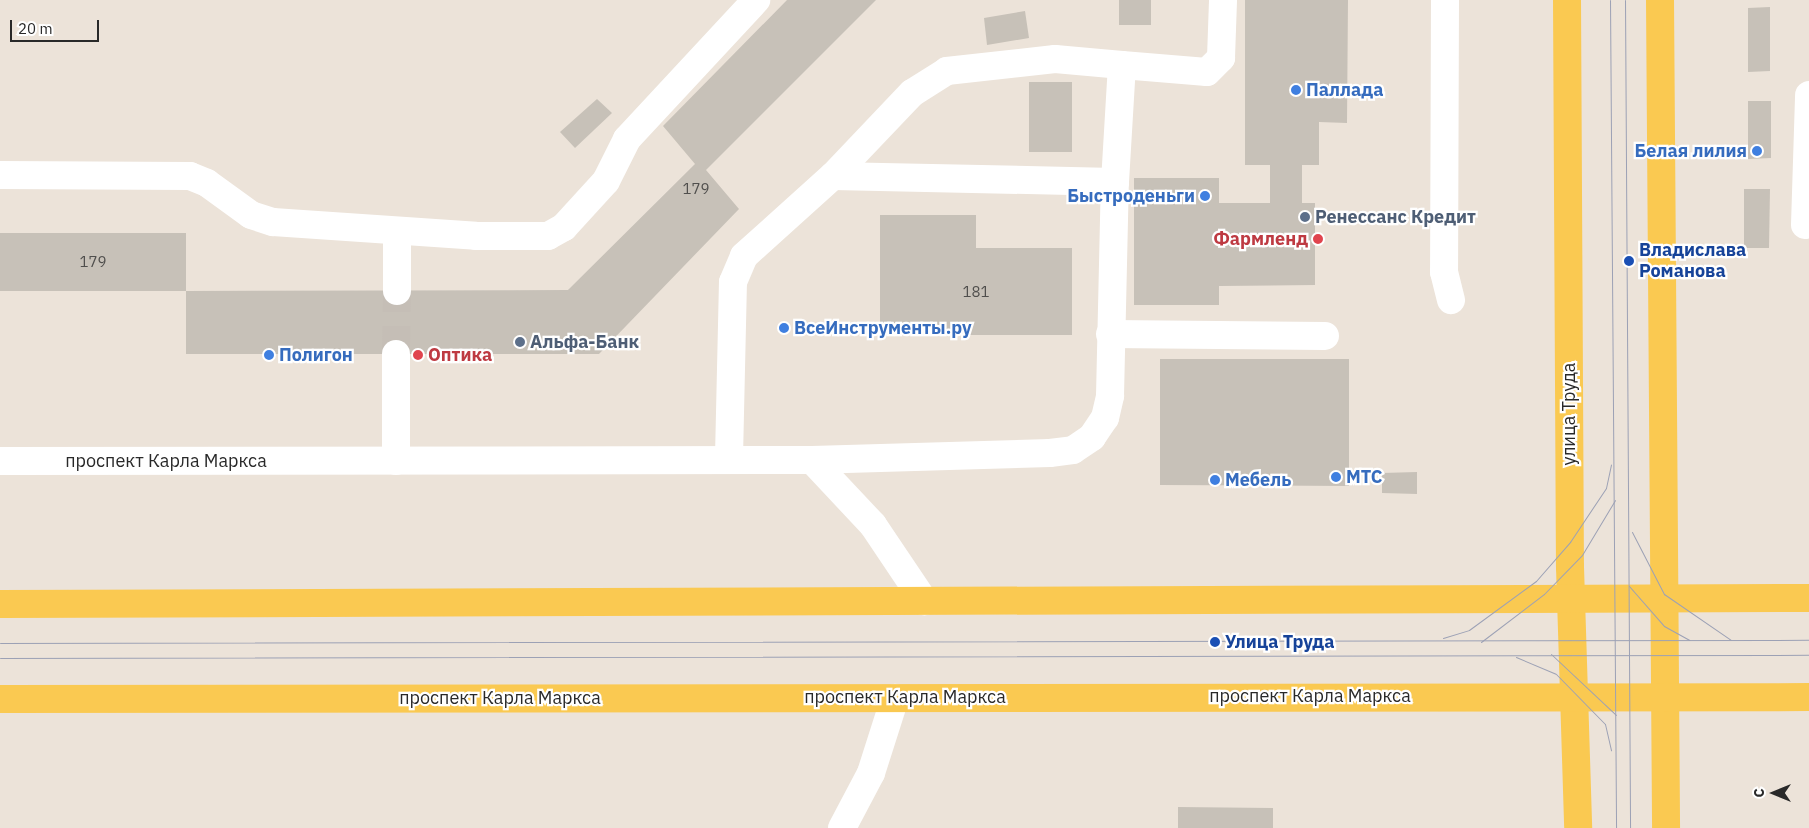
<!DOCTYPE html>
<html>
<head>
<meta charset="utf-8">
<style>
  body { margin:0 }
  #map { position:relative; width:1809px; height:828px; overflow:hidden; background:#ece3d9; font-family:"IBM Plex Sans",sans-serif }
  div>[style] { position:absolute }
  .building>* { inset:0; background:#c7c1b8 }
  .minor-tunnel>* { height:28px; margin-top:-14px; transform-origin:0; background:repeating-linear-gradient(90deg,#c5beb6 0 28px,transparent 0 42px) }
  .minor>* { height:28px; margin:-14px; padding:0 14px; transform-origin:14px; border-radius:14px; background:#fff }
  .major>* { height:28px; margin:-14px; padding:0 14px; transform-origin:14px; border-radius:14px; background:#fac951 }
  .tram>* { height:1px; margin:-0.5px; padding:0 0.5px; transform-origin:0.5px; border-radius:0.5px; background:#9ca1b5 }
  .dots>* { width:14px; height:14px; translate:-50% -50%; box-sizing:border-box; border:2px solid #fff; border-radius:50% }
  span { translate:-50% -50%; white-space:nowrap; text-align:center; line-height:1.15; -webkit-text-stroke:4.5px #fff; paint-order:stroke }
  .number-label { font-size:15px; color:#504f4d }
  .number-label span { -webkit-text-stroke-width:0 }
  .shop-label { font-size:18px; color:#366cbe; font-weight:700 }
  .left { translate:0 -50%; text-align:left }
  .right { translate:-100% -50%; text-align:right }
  .service-label { font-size:18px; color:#4e5e75; font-weight:700 }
  .health-label { font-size:18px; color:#be3a42; font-weight:700 }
  .transit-label { font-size:18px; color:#164399; font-weight:700 }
  .street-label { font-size:18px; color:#292929 }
  .north { position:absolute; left:1749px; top:768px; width:50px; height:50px; -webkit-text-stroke:4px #fff; paint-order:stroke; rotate:270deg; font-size:14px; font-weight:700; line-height:20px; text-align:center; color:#292929 }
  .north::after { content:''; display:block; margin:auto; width:18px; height:22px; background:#292929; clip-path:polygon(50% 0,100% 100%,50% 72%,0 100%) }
  .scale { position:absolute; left:10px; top:20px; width:89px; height:22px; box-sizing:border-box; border:2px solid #292929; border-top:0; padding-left:6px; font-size:15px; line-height:18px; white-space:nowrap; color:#292929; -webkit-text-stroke:4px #fff; paint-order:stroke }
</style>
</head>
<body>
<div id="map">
  <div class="building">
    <i style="clip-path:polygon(787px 0,876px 0,706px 170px,739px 209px,599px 354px,186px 354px,186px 291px,0 291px,0 233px,186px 233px,186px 291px,568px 290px,695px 164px,663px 126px)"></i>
    <i style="clip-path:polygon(1119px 0,1151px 0,1151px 25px,1119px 25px)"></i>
    <i style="clip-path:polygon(1245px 0,1348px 0,1347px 123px,1319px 122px,1319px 165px,1302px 165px,1302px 203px,1315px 203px,1315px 285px,1219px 286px,1219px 305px,1134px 305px,1134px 178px,1219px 178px,1219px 203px,1270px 203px,1270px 165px,1245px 165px)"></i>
    <i style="clip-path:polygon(1770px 7px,1770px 71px,1748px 72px,1748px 8px)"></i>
    <i style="clip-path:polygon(1025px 11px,1029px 38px,987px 45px,984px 18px)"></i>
    <i style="clip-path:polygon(1029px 82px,1072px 82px,1072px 152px,1029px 152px)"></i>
    <i style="clip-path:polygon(597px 99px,612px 113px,575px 148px,560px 132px)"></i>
    <i style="clip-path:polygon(1748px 101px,1771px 101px,1771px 158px,1748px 159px)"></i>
    <i style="clip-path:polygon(1744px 189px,1770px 189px,1769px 248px,1744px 248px)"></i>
    <i style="clip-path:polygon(880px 215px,976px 215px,976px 248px,1072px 248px,1072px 335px,880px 335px)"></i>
    <i style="clip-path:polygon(1160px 359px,1349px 359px,1349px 486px,1160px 485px)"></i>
    <i style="clip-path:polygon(1417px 472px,1417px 494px,1382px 493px,1382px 473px)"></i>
    <i style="clip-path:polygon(1178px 807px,1273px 808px,1273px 828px,1178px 828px)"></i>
  </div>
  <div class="minor-tunnel">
    <i style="left:396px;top:354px;width:63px;rotate:-89.1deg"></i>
  </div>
  <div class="minor">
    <i style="left:1445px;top:0;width:272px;rotate:90.2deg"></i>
    <i style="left:1444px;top:272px;width:29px;rotate:76deg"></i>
    <i style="left:1122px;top:65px;width:85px;rotate:4.7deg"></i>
    <i style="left:1207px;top:72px;width:20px;rotate:-45deg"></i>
    <i style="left:1221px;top:58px;width:58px;rotate:-88deg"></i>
    <i style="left:0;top:175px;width:190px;rotate:0.3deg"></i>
    <i style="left:190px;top:176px;width:18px;rotate:22deg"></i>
    <i style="left:207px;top:183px;width:54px;rotate:36deg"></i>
    <i style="left:251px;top:215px;width:23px;rotate:18deg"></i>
    <i style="left:273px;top:222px;width:203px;rotate:3.9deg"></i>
    <i style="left:476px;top:236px;width:72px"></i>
    <i style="left:548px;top:236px;width:18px;rotate:-29deg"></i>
    <i style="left:564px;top:227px;width:62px;rotate:-47.6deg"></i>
    <i style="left:606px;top:181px;width:47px;rotate:-63.4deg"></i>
    <i style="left:627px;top:139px;width:190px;rotate:-47.1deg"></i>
    <i style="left:1805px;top:225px;width:130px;rotate:-88.2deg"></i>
    <i style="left:397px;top:291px;width:60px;rotate:-90deg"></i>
    <i style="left:1110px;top:334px;width:215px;rotate:0.5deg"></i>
    <i style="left:396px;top:354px;width:107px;rotate:90deg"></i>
    <i style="left:729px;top:457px;width:175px;rotate:-88.7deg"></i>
    <i style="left:733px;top:282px;width:28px;rotate:-67deg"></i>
    <i style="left:744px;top:256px;width:120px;rotate:-42deg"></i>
    <i style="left:833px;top:176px;width:282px;rotate:1.2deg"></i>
    <i style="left:1115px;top:182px;width:117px;rotate:-86.6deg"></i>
    <i style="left:1122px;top:65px;width:67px;rotate:-174.9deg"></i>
    <i style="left:1055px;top:59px;width:109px;rotate:173.7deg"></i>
    <i style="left:947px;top:71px;width:41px;rotate:147.8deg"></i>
    <i style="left:912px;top:93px;width:115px;rotate:133.6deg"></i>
    <i style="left:812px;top:460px;width:238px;rotate:-1.7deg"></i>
    <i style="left:1050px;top:453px;width:23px;rotate:-7deg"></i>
    <i style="left:1073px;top:450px;width:23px;rotate:-34deg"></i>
    <i style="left:1092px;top:437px;width:23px;rotate:-56deg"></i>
    <i style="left:1105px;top:418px;width:23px;rotate:-77deg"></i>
    <i style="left:1110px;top:396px;width:214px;rotate:-88.7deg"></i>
    <i style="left:0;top:461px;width:812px;rotate:-0.07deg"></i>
    <i style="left:812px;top:460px;width:89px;rotate:46.8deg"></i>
    <i style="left:873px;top:525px;width:92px;rotate:56.1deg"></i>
    <i style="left:842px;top:828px;width:62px;rotate:-62.2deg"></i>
    <i style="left:871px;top:773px;width:79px;rotate:-72.3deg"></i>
  </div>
  <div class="major">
    <i style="left:1567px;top:0;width:567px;rotate:89.7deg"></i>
    <i style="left:1570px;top:567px;width:261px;rotate:88.2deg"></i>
    <i style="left:1660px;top:0;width:828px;rotate:89.58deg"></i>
    <i style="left:0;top:604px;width:1809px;rotate:-0.19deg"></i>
    <i style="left:0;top:699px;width:1809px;rotate:-0.06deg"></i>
  </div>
  <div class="tram">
    <i style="left:1610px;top:0;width:828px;rotate:89.58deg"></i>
    <i style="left:1625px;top:0;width:828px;rotate:89.65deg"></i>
    <i style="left:1632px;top:532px;width:70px;rotate:62.7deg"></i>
    <i style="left:1664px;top:594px;width:81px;rotate:34.5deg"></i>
    <i style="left:1629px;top:586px;width:53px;rotate:48.8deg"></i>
    <i style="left:1664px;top:626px;width:29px;rotate:29deg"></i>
    <i style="left:1443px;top:638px;width:27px;rotate:-17deg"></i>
    <i style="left:1469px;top:630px;width:83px;rotate:-36.2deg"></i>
    <i style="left:1536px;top:581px;width:52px;rotate:-48.9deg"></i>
    <i style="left:1570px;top:542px;width:65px;rotate:-56.3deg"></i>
    <i style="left:1606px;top:488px;width:24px;rotate:-78deg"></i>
    <i style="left:1481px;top:642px;width:79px;rotate:-37.3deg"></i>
    <i style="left:1544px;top:594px;width:54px;rotate:-45.7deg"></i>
    <i style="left:1582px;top:555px;width:64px;rotate:-59deg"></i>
    <i style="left:0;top:643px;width:1809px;rotate:-0.1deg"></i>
    <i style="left:1551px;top:654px;width:89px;rotate:43.2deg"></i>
    <i style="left:1516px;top:657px;width:43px;rotate:23deg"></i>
    <i style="left:1556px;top:674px;width:70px;rotate:45.6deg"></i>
    <i style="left:1605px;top:724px;width:27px;rotate:77deg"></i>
    <i style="left:0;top:658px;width:1809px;rotate:-0.1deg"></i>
  </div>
  <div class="dots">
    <i style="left:1296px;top:90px;background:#3f7fe0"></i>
    <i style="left:1757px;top:151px;background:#3f7fe0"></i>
    <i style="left:1205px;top:196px;background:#3f7fe0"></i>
    <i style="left:1305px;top:217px;background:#5c6f8a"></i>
    <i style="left:1318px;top:239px;background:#e0444e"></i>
    <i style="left:1629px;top:261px;background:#1a4fb4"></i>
    <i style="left:784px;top:328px;background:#3f7fe0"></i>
    <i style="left:520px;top:342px;background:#5c6f8a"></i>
    <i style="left:269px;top:355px;background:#3f7fe0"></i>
    <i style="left:418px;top:355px;background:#e0444e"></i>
    <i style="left:1336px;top:477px;background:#3f7fe0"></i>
    <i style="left:1215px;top:480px;background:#3f7fe0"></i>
    <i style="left:1215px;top:642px;background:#1a4fb4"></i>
  </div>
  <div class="number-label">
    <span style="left:696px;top:189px">179</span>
    <span style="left:93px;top:262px">179</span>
    <span style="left:976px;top:292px">181</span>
  </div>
  <div class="shop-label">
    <span class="left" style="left:1306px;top:90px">Паллада</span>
    <span class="right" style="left:1747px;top:151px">Белая лилия</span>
    <span class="right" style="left:1195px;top:196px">Быстроденьги</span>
    <span class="left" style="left:794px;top:328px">ВсеИнструменты.ру</span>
    <span class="left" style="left:279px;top:355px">Полигон</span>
    <span class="left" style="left:1346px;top:477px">МТС</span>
    <span class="left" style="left:1225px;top:480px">Мебель</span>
  </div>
  <div class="service-label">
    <span class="left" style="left:1315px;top:217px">Ренессанс Кредит</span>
    <span class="left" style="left:530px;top:342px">Альфа-Банк</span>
  </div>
  <div class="health-label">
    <span class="right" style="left:1308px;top:239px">Фармленд</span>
    <span class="left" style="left:428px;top:355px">Оптика</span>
  </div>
  <div class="transit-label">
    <span class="left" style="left:1639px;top:261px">Владислава<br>Романова</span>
    <span class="left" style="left:1225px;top:642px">Улица Труда</span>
  </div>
  <div class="street-label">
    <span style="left:1569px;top:414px;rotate:-90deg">улица Труда</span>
    <span style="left:166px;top:461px">проспект Карла Маркса</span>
    <span style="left:1310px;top:696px">проспект Карла Маркса</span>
    <span style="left:905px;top:697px">проспект Карла Маркса</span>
    <span style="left:500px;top:698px">проспект Карла Маркса</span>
  </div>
  <div class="north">С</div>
  <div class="scale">20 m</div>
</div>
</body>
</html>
